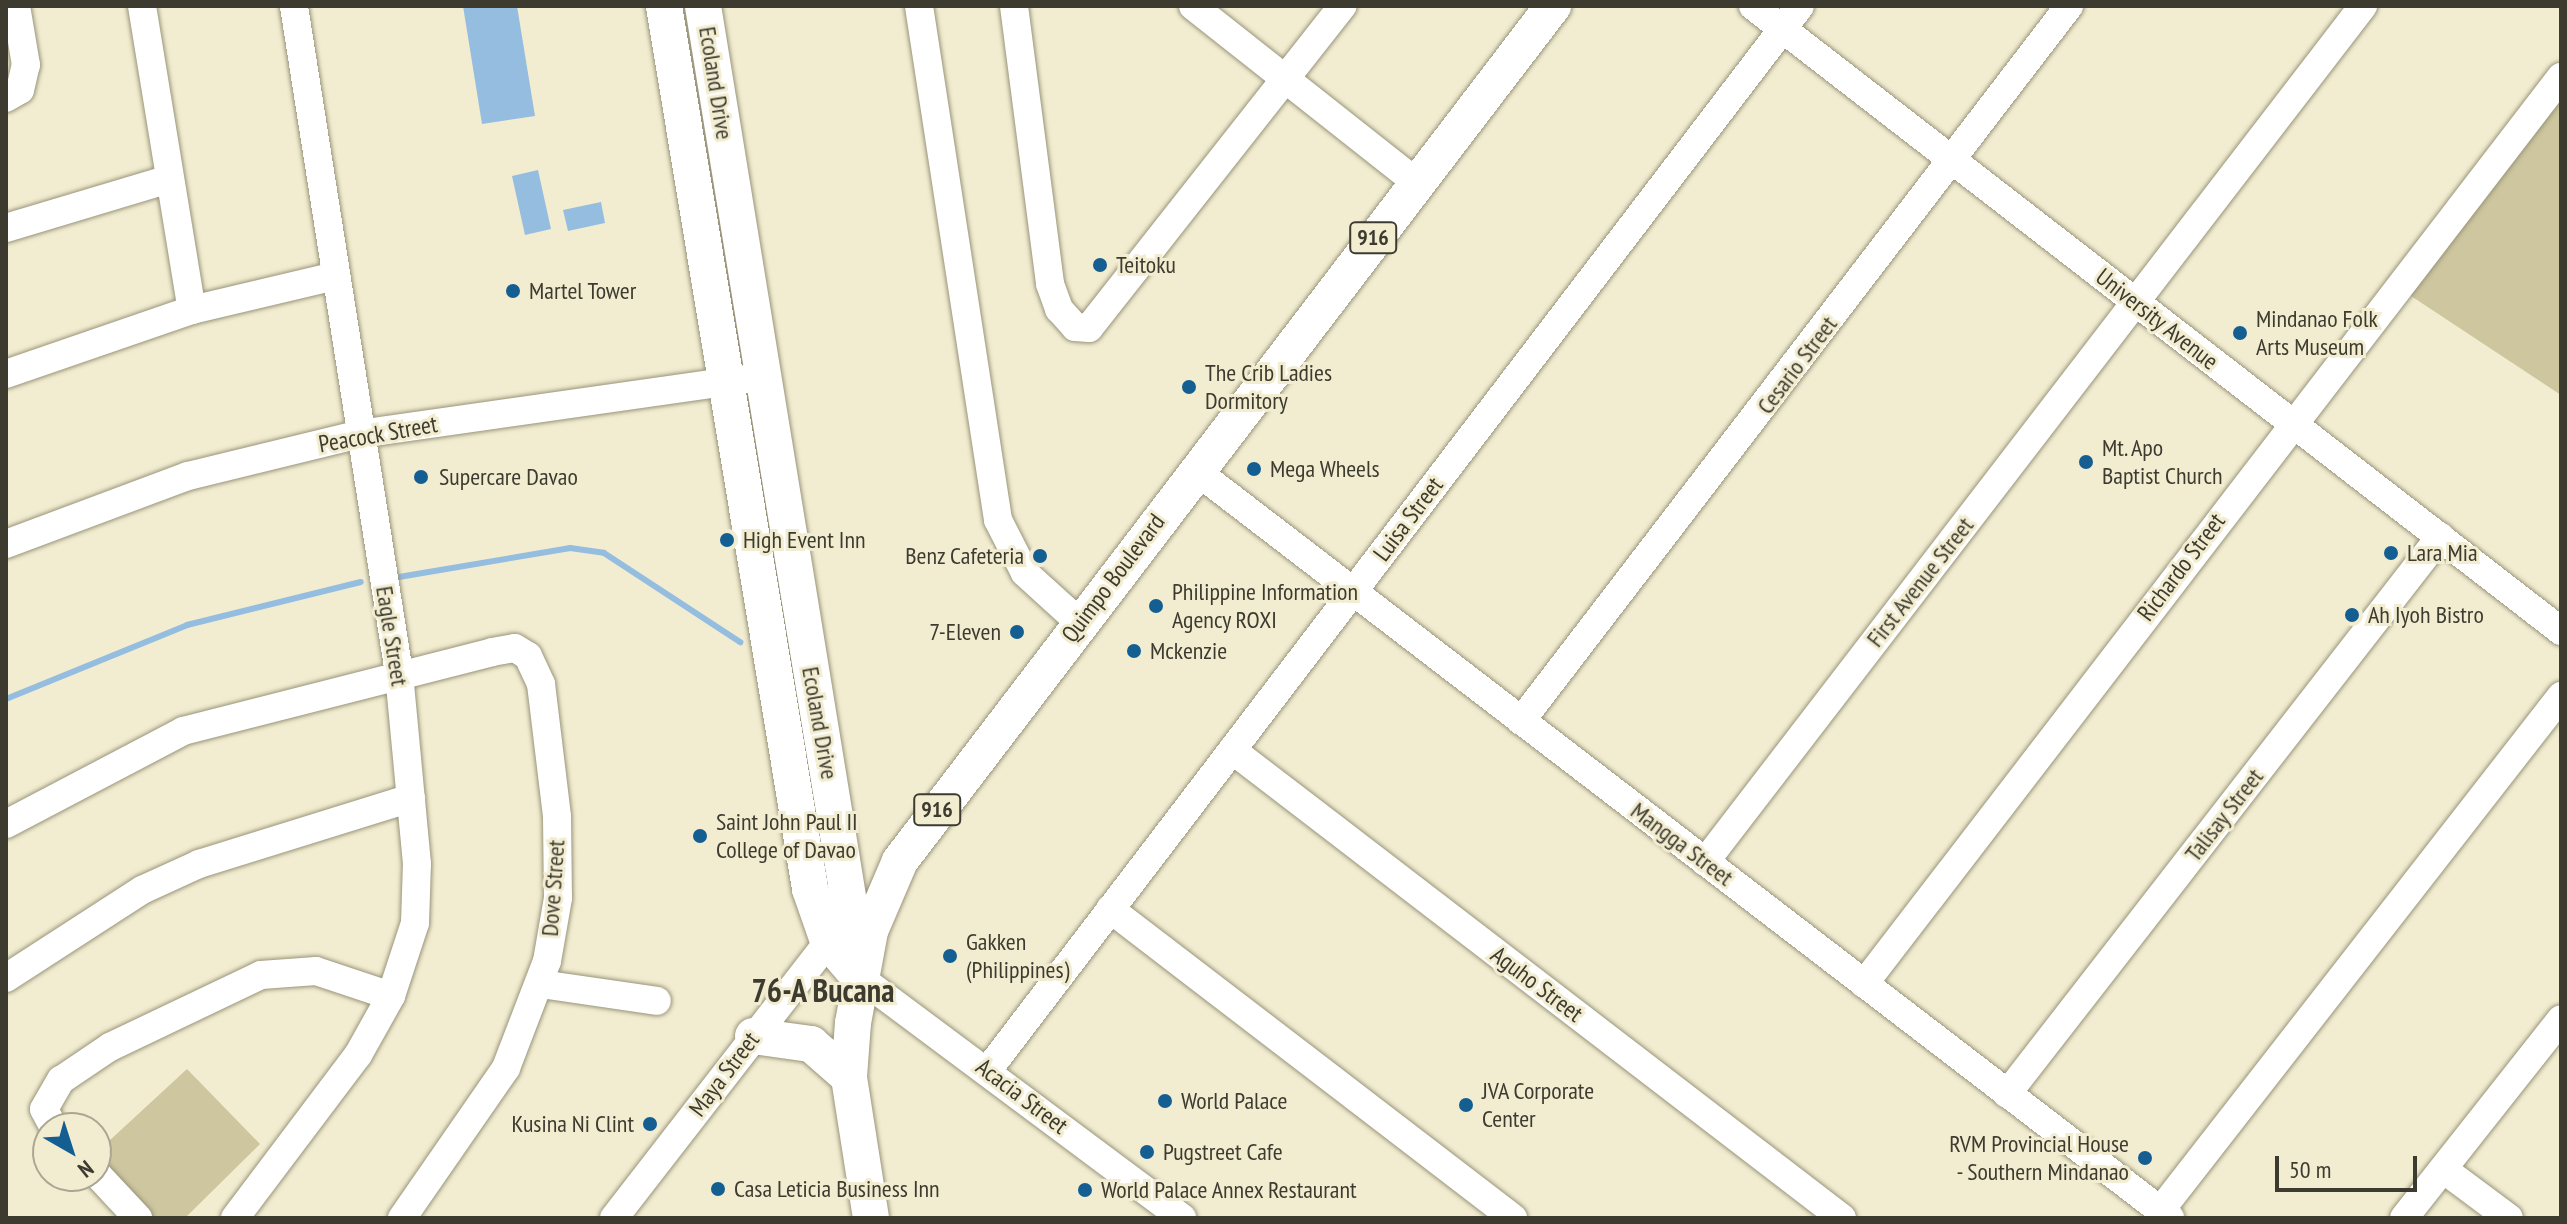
<!DOCTYPE html>
<html>
<head>
<meta charset="utf-8">
<style>
  body { margin:0 }
  #map { position:relative; width:2567px; height:1224px; overflow:hidden; background:#f2edd1; font-family:"PT Sans Narrow",sans-serif }
  div>[style] { position:absolute }
  .green>* { inset:0; background:#cdc69f }
  .water>* { inset:0; background:#95bde0 }
  .stream>* { height:6px; margin:-3px; padding:0 3px; transform-origin:3px; border-radius:3px; background:#95bde0 }
  .roads { filter:drop-shadow(0 0 2px #99947a) drop-shadow(0 0 2px #99947a) }
  .minor>* { height:28px; margin:-14px; padding:0 14px; transform-origin:14px; border-radius:14px; background:#fff }
  .major>* { height:36px; margin:-18px; padding:0 18px; transform-origin:18px; border-radius:18px; background:#fff }
  .dots>* { width:22px; height:22px; translate:-50% -50%; box-sizing:border-box; border:4px solid #f2edd1; border-radius:50% }
  span { translate:-50% -50%; white-space:nowrap; text-align:center; line-height:1.15; -webkit-text-stroke:6px #f2edd1; paint-order:stroke }
  .shield-label span { padding:2px 6px; background:#f2edd1; border:2px solid; border-radius:6px; -webkit-text-stroke-width:0 }
  .shield-label { font-size:22px; color:#3d3b30; font-weight:700 }
  .street-label { font-size:24px; color:#3d3b30 }
  .poi-label { font-size:24px; color:#3d3b30 }
  .left { translate:0 -50%; text-align:left }
  .right { translate:-100% -50%; text-align:right }
  .district-label { font-size:32px; color:#3d3b30; font-weight:700 }
  .frame { position:absolute; inset:0; border:8px solid #3d3b30; pointer-events:none }
  .north { position:absolute; left:32px; top:1112px; width:80px; height:80px; box-sizing:border-box; background:#f2edd1; border:2px solid #aaa691; border-radius:50%; rotate:141deg; font-size:22px; font-weight:700; line-height:32px; text-align:center; color:#3d3b30 }
  .north::after { content:''; display:block; margin:auto; width:28px; height:36px; background:#145e92; clip-path:polygon(50% 0,100% 100%,50% 72%,0 100%) }
  .scale { position:absolute; left:2275px; top:1156px; width:142px; height:36px; box-sizing:border-box; border:4px solid #3d3b30; border-top:0; padding-left:10px; font-size:24px; line-height:28px; white-space:nowrap; color:#3d3b30; -webkit-text-stroke:6px #f2edd1; paint-order:stroke }
</style>
</head>
<body>
<div id="map">
  <div class="green">
    <i style="clip-path:polygon(2561px 93px,2561px 395px,2408px 294px)"></i>
    <i style="clip-path:polygon(187px 1069px,260px 1144px,185px 1218px,153px 1218px,96px 1153px)"></i>
  </div>
  <div class="water">
    <i style="clip-path:polygon(463px 6px,517px 6px,535px 116px,482px 124px)"></i>
    <i style="clip-path:polygon(538px 170px,551px 229px,525px 235px,512px 176px)"></i>
    <i style="clip-path:polygon(601px 202px,605px 223px,568px 231px,563px 210px)"></i>
  </div>
  <div class="stream">
    <i style="left:393px;top:578px;width:180px;rotate:-9.6deg"></i>
    <i style="left:570px;top:548px;width:34px;rotate:8deg"></i>
    <i style="left:604px;top:553px;width:163px;rotate:33.2deg"></i>
    <i style="left:6px;top:699px;width:196px;rotate:-22.2deg"></i>
    <i style="left:187px;top:625px;width:179px;rotate:-13.9deg"></i>
  </div>
  <div class="roads">
    <div class="minor">
      <i style="left:142px;top:6px;width:308px;rotate:80.7deg"></i>
      <i style="left:919px;top:6px;width:520px;rotate:81.26deg"></i>
      <i style="left:998px;top:520px;width:59px;rotate:63deg"></i>
      <i style="left:1025px;top:573px;width:73px;rotate:42.2deg"></i>
      <i style="left:1014px;top:6px;width:280px;rotate:82.6deg"></i>
      <i style="left:1050px;top:284px;width:27px;rotate:70deg"></i>
      <i style="left:1059px;top:309px;width:24px;rotate:48deg"></i>
      <i style="left:1075px;top:327px;width:14px;rotate:4deg"></i>
      <i style="left:1089px;top:328px;width:410px;rotate:-51.8deg"></i>
      <i style="left:1193px;top:6px;width:284px;rotate:38.3deg"></i>
      <i style="left:1753px;top:6px;width:1022px;rotate:37.72deg"></i>
      <i style="left:6px;top:98px;width:16px;rotate:-30deg"></i>
      <i style="left:20px;top:90px;width:26px;rotate:-77deg"></i>
      <i style="left:26px;top:65px;width:60px;rotate:-99.6deg"></i>
      <i style="left:6px;top:228px;width:170px;rotate:-16.7deg"></i>
      <i style="left:6px;top:374px;width:197px;rotate:-19deg"></i>
      <i style="left:192px;top:310px;width:148px;rotate:-13.3deg"></i>
      <i style="left:1195px;top:470px;width:1229px;rotate:37.49deg"></i>
      <i style="left:6px;top:544px;width:194px;rotate:-20.5deg"></i>
      <i style="left:188px;top:476px;width:177px;rotate:-13.7deg"></i>
      <i style="left:360px;top:434px;width:407px;rotate:-8.1deg"></i>
      <i style="left:1521px;top:721px;width:901px;rotate:-52.53deg"></i>
      <i style="left:1232px;top:750px;width:769px;rotate:37.5deg"></i>
      <i style="left:6px;top:824px;width:200px;rotate:-27.7deg"></i>
      <i style="left:183px;top:731px;width:319px;rotate:-14.3deg"></i>
      <i style="left:492px;top:652px;width:23px;rotate:-10deg"></i>
      <i style="left:515px;top:648px;width:15px;rotate:32deg"></i>
      <i style="left:528px;top:656px;width:31px;rotate:65deg"></i>
      <i style="left:541px;top:684px;width:134px;rotate:83.1deg"></i>
      <i style="left:557px;top:817px;width:81px;rotate:89.3deg"></i>
      <i style="left:558px;top:898px;width:64px;rotate:99.9deg"></i>
      <i style="left:547px;top:961px;width:115px;rotate:111deg"></i>
      <i style="left:506px;top:1068px;width:183px;rotate:124.7deg"></i>
      <i style="left:1705px;top:862px;width:1080px;rotate:-52.45deg"></i>
      <i style="left:1110px;top:909px;width:508px;rotate:37.48deg"></i>
      <i style="left:859px;top:977px;width:403px;rotate:36.7deg"></i>
      <i style="left:6px;top:978px;width:162px;rotate:-32.9deg"></i>
      <i style="left:142px;top:890px;width:63px;rotate:-24.5deg"></i>
      <i style="left:199px;top:864px;width:222px;rotate:-17.3deg"></i>
      <i style="left:541px;top:984px;width:117px;rotate:8.3deg"></i>
      <i style="left:1864px;top:984px;width:1144px;rotate:-52.46deg"></i>
      <i style="left:988px;top:1070px;width:1338px;rotate:-52.65deg"></i>
      <i style="left:2007px;top:1094px;width:706px;rotate:-52.14deg"></i>
      <i style="left:54px;top:1128px;width:21px;rotate:-118deg"></i>
      <i style="left:44px;top:1109px;width:34px;rotate:-60deg"></i>
      <i style="left:61px;top:1080px;width:59px;rotate:-34deg"></i>
      <i style="left:110px;top:1047px;width:167px;rotate:-25.5deg"></i>
      <i style="left:261px;top:975px;width:55px;rotate:-4.2deg"></i>
      <i style="left:316px;top:971px;width:79px;rotate:18.4deg"></i>
      <i style="left:2443px;top:1169px;width:82px;rotate:36.6deg"></i>
      <i style="left:96px;top:1173px;width:62px;rotate:47deg"></i>
      <i style="left:2160px;top:1211px;width:653px;rotate:-52.09deg"></i>
      <i style="left:235px;top:1218px;width:204px;rotate:-53deg"></i>
      <i style="left:358px;top:1055px;width:68px;rotate:-60.8deg"></i>
      <i style="left:391px;top:996px;width:77px;rotate:-71.8deg"></i>
      <i style="left:415px;top:923px;width:59px;rotate:-88.1deg"></i>
      <i style="left:417px;top:864px;width:192px;rotate:-95.4deg"></i>
      <i style="left:399px;top:673px;width:675px;rotate:-98.95deg"></i>
      <i style="left:614px;top:1218px;width:368px;rotate:-52.2deg"></i>
      <i style="left:2404px;top:1218px;width:253px;rotate:-51.7deg"></i>
    </div>
    <div class="major">
      <i style="left:664px;top:6px;width:895px;rotate:80.61deg"></i>
      <i style="left:810px;top:889px;width:55px;rotate:70.9deg"></i>
      <i style="left:828px;top:941px;width:48px;rotate:49.3deg"></i>
      <i style="left:703px;top:6px;width:958px;rotate:80.75deg"></i>
      <i style="left:753px;top:1036px;width:59px;rotate:7.9deg"></i>
      <i style="left:811px;top:1044px;width:50px;rotate:41deg"></i>
      <i style="left:871px;top:1218px;width:143px;rotate:-98.9deg"></i>
      <i style="left:849px;top:1077px;width:54px;rotate:-85.8deg"></i>
      <i style="left:853px;top:1023px;width:94px;rotate:-79.5deg"></i>
      <i style="left:870px;top:931px;width:76px;rotate:-66.8deg"></i>
      <i style="left:900px;top:861px;width:1076px;rotate:-52.63deg"></i>
    </div>
  </div>
  <div class="dots">
    <i style="left:1100px;top:265px;background:#145e92"></i>
    <i style="left:513px;top:291px;background:#145e92"></i>
    <i style="left:2240px;top:333px;background:#145e92"></i>
    <i style="left:1189px;top:387px;background:#145e92"></i>
    <i style="left:2086px;top:462px;background:#145e92"></i>
    <i style="left:1254px;top:469px;background:#145e92"></i>
    <i style="left:421px;top:477px;background:#145e92"></i>
    <i style="left:727px;top:540px;background:#145e92"></i>
    <i style="left:2391px;top:553px;background:#145e92"></i>
    <i style="left:1040px;top:556px;background:#145e92"></i>
    <i style="left:1156px;top:606px;background:#145e92"></i>
    <i style="left:2352px;top:615px;background:#145e92"></i>
    <i style="left:1017px;top:632px;background:#145e92"></i>
    <i style="left:1134px;top:651px;background:#145e92"></i>
    <i style="left:700px;top:836px;background:#145e92"></i>
    <i style="left:950px;top:956px;background:#145e92"></i>
    <i style="left:1165px;top:1101px;background:#145e92"></i>
    <i style="left:1466px;top:1105px;background:#145e92"></i>
    <i style="left:650px;top:1124px;background:#145e92"></i>
    <i style="left:1147px;top:1152px;background:#145e92"></i>
    <i style="left:2145px;top:1158px;background:#145e92"></i>
    <i style="left:718px;top:1189px;background:#145e92"></i>
    <i style="left:1085px;top:1190px;background:#145e92"></i>
  </div>
  <div class="shield-label">
    <span style="left:1373px;top:238px">916</span>
    <span style="left:937px;top:810px">916</span>
  </div>
  <div class="street-label">
    <span style="left:716px;top:83px;rotate:81deg">Ecoland Drive</span>
    <span style="left:2157px;top:319px;rotate:38deg">University Avenue</span>
    <span style="left:1797px;top:365px;rotate:-53deg">Cesario Street</span>
    <span style="left:378px;top:434px;rotate:-10deg">Peacock Street</span>
    <span style="left:1408px;top:519px;rotate:-53deg">Luisa Street</span>
    <span style="left:2181px;top:567px;rotate:-53deg">Richardo Street</span>
    <span style="left:1113px;top:578px;rotate:-53deg">Quimpo Boulevard</span>
    <span style="left:1920px;top:582px;rotate:-52deg">First Avenue Street</span>
    <span style="left:392px;top:636px;rotate:81deg">Eagle Street</span>
    <span style="left:820px;top:723px;rotate:80deg">Ecoland Drive</span>
    <span style="left:2224px;top:815px;rotate:-52deg">Talisay Street</span>
    <span style="left:1682px;top:844px;rotate:37deg">Mangga Street</span>
    <span style="left:553px;top:888px;rotate:-86deg">Dove Street</span>
    <span style="left:1537px;top:984px;rotate:37deg">Aguho Street</span>
    <span style="left:724px;top:1074px;rotate:-53deg">Maya Street</span>
    <span style="left:1022px;top:1096px;rotate:37deg">Acacia Street</span>
  </div>
  <div class="poi-label">
    <span class="left" style="left:1116px;top:265px">Teitoku</span>
    <span class="left" style="left:529px;top:291px">Martel Tower</span>
    <span class="left" style="left:2256px;top:333px">Mindanao Folk<br>Arts Museum</span>
    <span class="left" style="left:1205px;top:387px">The Crib Ladies<br>Dormitory</span>
    <span class="left" style="left:2102px;top:462px">Mt. Apo<br>Baptist Church</span>
    <span class="left" style="left:1270px;top:469px">Mega Wheels</span>
    <span class="left" style="left:439px;top:477px">Supercare Davao</span>
    <span class="left" style="left:743px;top:540px">High Event Inn</span>
    <span class="left" style="left:2407px;top:553px">Lara Mia</span>
    <span class="right" style="left:1024px;top:556px">Benz Cafeteria</span>
    <span class="left" style="left:1172px;top:606px">Philippine Information<br>Agency ROXI</span>
    <span class="left" style="left:2368px;top:615px">Ah Iyoh Bistro</span>
    <span class="right" style="left:1001px;top:632px">7-Eleven</span>
    <span class="left" style="left:1150px;top:651px">Mckenzie</span>
    <span class="left" style="left:716px;top:836px">Saint John Paul II<br>College of Davao</span>
    <span class="left" style="left:966px;top:956px">Gakken<br>(Philippines)</span>
    <span class="left" style="left:1482px;top:1105px">JVA Corporate<br>Center</span>
    <span class="left" style="left:1181px;top:1101px">World Palace</span>
    <span class="right" style="left:634px;top:1124px">Kusina Ni Clint</span>
    <span class="right" style="left:2129px;top:1158px">RVM Provincial House<br>- Southern Mindanao</span>
    <span class="left" style="left:1163px;top:1152px">Pugstreet Cafe</span>
    <span class="left" style="left:734px;top:1189px">Casa Leticia Business Inn</span>
    <span class="left" style="left:1101px;top:1190px">World Palace Annex Restaurant</span>
  </div>
  <div class="district-label">
    <span style="left:823px;top:990px">76-A Bucana</span>
  </div>
  <div class="frame"></div>
  <div class="north">N</div>
  <div class="scale">50 m</div>
</div>
</body>
</html>
